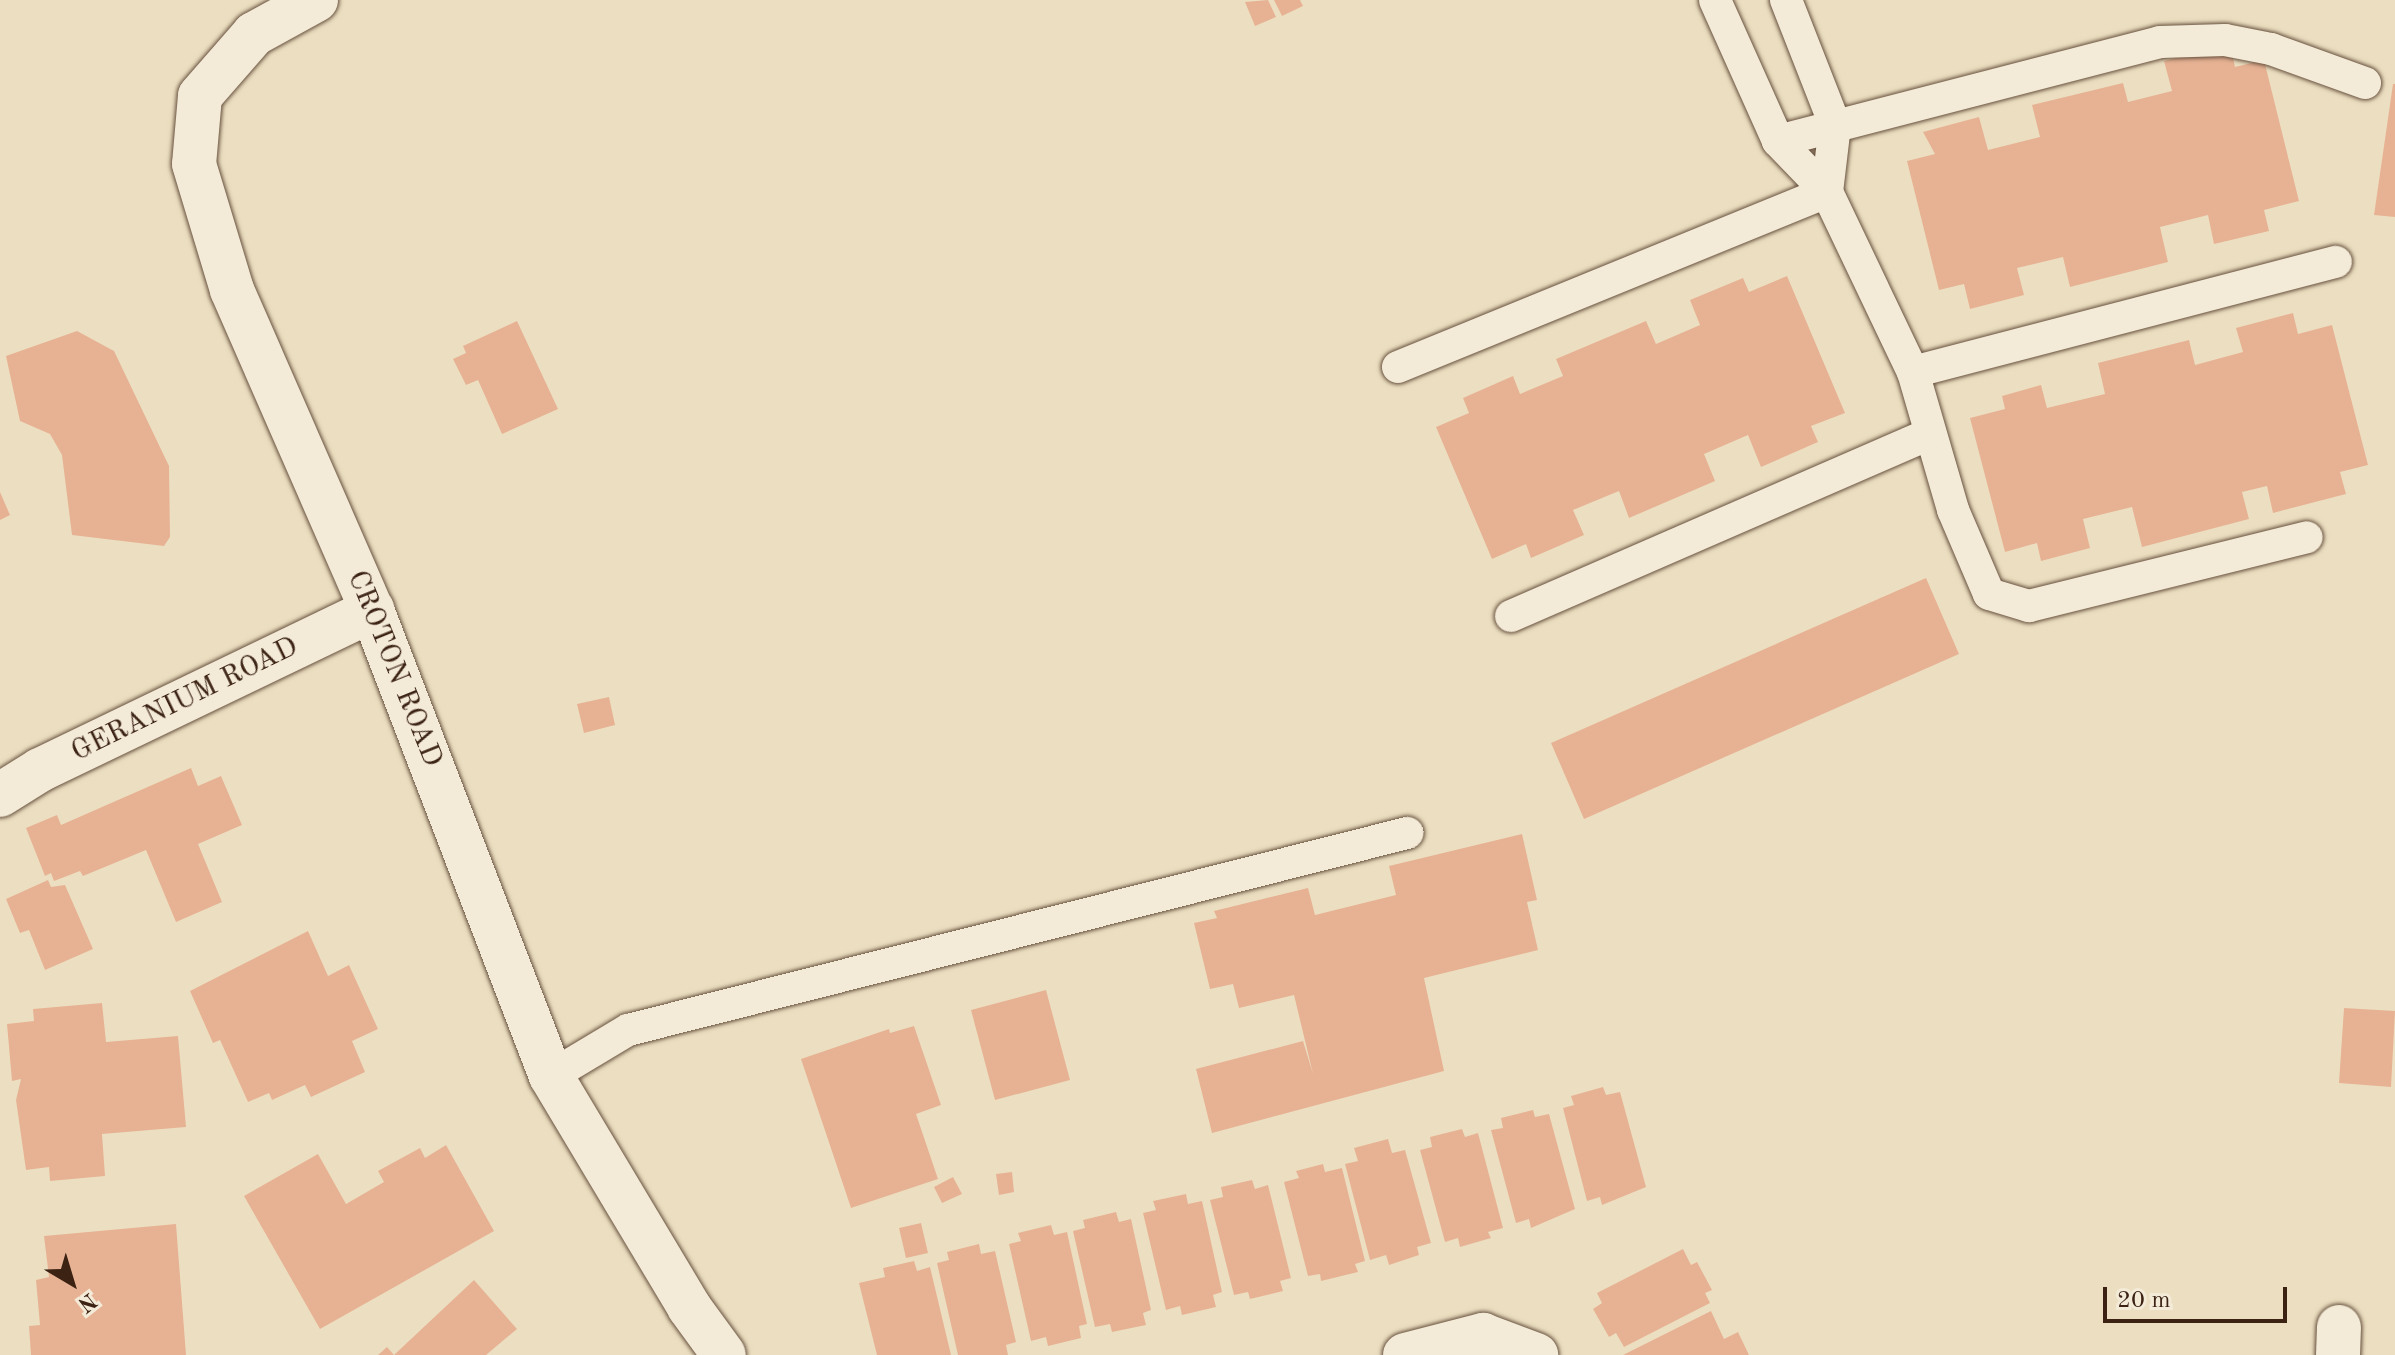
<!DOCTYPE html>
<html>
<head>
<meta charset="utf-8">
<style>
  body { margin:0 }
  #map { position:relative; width:2395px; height:1355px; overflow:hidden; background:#ecdfc1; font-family:"Old Standard TT",serif }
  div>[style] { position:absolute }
  .building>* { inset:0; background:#e7b294 }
  .roads { filter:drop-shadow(0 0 2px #67513e) drop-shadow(0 0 2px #67513e) }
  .service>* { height:32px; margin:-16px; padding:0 16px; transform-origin:16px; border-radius:16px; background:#f3ead7 }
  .minor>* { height:44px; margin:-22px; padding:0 22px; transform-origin:22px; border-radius:22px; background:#f3ead7 }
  span { translate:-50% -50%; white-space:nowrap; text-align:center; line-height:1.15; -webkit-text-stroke:6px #f3ead7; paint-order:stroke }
  .street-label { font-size:28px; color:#3b2213 }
  .north { position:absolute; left:32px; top:1243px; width:80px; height:80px; -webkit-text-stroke:6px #f3ead7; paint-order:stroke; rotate:142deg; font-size:22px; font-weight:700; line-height:32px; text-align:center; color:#3b2213 }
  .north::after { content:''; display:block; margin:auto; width:28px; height:36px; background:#3b2213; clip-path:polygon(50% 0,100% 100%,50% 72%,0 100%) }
  .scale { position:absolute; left:2103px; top:1287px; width:184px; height:36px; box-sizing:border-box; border:4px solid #3b2213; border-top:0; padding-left:10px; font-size:24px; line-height:28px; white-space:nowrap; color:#3b2213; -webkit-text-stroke:6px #f3ead7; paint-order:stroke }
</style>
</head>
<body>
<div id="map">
  <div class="building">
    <i style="clip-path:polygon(1268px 0,1276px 17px,1255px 26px,1245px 2px)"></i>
    <i style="clip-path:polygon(1274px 0,1300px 0,1303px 6px,1282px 16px)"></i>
    <i style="clip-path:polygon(2230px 45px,2235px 67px,2264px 60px,2299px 201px,2264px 210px,2269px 231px,2214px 244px,2208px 215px,2160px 227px,2168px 262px,2070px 287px,2063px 257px,2017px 268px,2024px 295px,1970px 309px,1964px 284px,1939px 290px,1907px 161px,1935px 154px,1923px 132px,1979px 117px,1988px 150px,2040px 137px,2032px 105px,2123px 83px,2128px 102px,2172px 91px,2164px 61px)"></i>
    <i style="clip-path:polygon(2393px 84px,2395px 84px,2395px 217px,2374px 215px)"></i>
    <i style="clip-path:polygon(1787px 276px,1845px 413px,1811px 426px,1818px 442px,1761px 467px,1748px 435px,1704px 454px,1715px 481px,1629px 518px,1619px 491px,1573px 510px,1584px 535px,1531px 558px,1526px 544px,1492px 559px,1436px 427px,1469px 413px,1463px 398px,1513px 376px,1520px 394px,1563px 376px,1556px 359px,1646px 321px,1656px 344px,1700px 325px,1690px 300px,1743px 278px,1749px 292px)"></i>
    <i style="clip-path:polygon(2293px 313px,2298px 334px,2332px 325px,2368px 465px,2340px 472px,2346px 494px,2273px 513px,2267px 486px,2242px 492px,2249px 519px,2142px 547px,2132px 507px,2083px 519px,2090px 548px,2041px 561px,2037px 543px,2005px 552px,1970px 418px,2005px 409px,2002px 396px,2041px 385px,2047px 408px,2105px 394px,2098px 363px,2189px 340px,2195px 365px,2243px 352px,2236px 328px)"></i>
    <i style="clip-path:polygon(517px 321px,558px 409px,502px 434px,478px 380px,466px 385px,453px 359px,466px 353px,463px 346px)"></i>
    <i style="clip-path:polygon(77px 331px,114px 351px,169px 466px,170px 537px,164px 546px,72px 535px,62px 455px,50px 434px,20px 421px,6px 356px)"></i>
    <i style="clip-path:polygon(0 492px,10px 515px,0 520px)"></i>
    <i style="clip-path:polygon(1926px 578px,1959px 654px,1584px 819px,1551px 743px)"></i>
    <i style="clip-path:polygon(609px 697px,615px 725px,584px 733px,577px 704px)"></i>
    <i style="clip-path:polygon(191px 768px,198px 786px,221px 776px,242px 825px,198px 844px,222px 902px,176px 922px,146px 850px,83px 876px,80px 871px,54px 881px,51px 873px,45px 876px,26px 828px,57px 815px,61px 825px)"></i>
    <i style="clip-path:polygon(1522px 834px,1537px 900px,1527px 902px,1538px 950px,1424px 978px,1444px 1071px,1212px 1133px,1196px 1069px,1303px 1041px,1313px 1074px,1294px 995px,1239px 1008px,1233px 984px,1210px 989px,1194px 923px,1217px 918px,1214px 911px,1308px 888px,1315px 915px,1396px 895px,1389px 866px)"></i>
    <i style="clip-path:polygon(48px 880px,51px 887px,65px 885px,93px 949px,45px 970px,29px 930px,20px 933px,6px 899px)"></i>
    <i style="clip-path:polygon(308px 931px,328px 976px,349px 965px,378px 1029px,352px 1041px,365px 1072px,311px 1097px,305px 1085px,272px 1100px,269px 1093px,248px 1102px,220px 1040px,213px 1043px,190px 991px)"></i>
    <i style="clip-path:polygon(1046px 990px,1070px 1080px,995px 1100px,971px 1010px)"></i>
    <i style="clip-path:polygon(102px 1003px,106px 1042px,178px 1036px,186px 1127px,102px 1134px,105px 1176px,50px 1181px,49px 1167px,26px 1170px,16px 1100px,21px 1079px,12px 1081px,7px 1024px,34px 1021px,33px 1009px)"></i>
    <i style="clip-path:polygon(2344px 1008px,2395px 1011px,2391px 1087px,2339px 1083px)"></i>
    <i style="clip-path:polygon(914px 1026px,941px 1105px,916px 1114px,938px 1179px,851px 1208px,801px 1059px,889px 1029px,890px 1033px)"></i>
    <i style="clip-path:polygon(1603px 1087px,1606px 1095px,1620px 1092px,1646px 1187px,1602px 1205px,1600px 1197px,1587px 1201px,1563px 1108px,1574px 1105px,1571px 1096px)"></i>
    <i style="clip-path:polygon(1533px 1110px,1535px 1117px,1549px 1114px,1575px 1209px,1531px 1228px,1529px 1219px,1516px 1223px,1491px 1130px,1503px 1128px,1501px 1118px)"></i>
    <i style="clip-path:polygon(1462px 1129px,1465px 1137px,1478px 1133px,1503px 1228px,1488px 1232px,1491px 1238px,1460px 1247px,1458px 1238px,1445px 1242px,1420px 1150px,1432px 1147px,1430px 1137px)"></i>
    <i style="clip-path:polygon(1388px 1139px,1392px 1153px,1405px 1150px,1431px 1243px,1417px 1247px,1419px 1255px,1389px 1265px,1386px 1255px,1370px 1260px,1345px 1164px,1358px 1161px,1354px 1148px)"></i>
    <i style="clip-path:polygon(446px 1145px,494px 1231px,320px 1329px,244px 1196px,318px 1154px,346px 1204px,384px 1182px,378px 1171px,420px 1148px,425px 1158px)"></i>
    <i style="clip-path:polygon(1323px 1164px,1325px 1172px,1342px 1168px,1365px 1261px,1355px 1264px,1358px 1272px,1321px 1281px,1320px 1274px,1308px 1276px,1284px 1182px,1299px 1178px,1296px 1171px)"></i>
    <i style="clip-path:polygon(1012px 1172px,1014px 1192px,999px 1195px,996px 1174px)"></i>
    <i style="clip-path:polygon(953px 1177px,962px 1194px,942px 1203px,934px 1187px)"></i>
    <i style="clip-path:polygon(1252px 1180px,1255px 1189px,1268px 1185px,1291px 1278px,1280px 1281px,1283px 1291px,1250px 1299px,1248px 1292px,1234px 1295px,1210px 1200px,1223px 1197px,1221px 1187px)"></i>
    <i style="clip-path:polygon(1186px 1194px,1188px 1204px,1202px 1201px,1222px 1292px,1213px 1295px,1216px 1307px,1182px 1315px,1180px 1306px,1166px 1310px,1143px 1213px,1156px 1210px,1153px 1201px)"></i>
    <i style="clip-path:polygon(1116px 1212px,1119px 1222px,1131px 1219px,1151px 1310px,1143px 1313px,1146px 1325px,1112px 1332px,1110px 1324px,1095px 1327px,1073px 1231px,1085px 1228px,1083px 1220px)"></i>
    <i style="clip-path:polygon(921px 1223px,928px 1253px,906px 1258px,899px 1228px)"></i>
    <i style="clip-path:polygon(176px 1224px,186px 1355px,31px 1355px,29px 1326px,40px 1325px,36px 1280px,49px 1277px,44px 1236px)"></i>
    <i style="clip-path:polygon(1051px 1225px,1054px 1235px,1067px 1232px,1087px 1324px,1079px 1326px,1081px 1338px,1048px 1346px,1046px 1337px,1031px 1341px,1009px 1244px,1021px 1241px,1018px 1233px)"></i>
    <i style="clip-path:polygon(979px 1244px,981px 1254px,995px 1251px,1016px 1342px,1006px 1345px,1008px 1355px,958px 1355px,937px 1263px,949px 1260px,947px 1252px)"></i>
    <i style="clip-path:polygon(1683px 1249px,1691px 1265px,1697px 1262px,1712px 1290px,1705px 1293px,1710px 1303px,1624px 1347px,1616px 1333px,1609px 1337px,1593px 1309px,1602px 1303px,1597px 1293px)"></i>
    <i style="clip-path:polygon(914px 1261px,917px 1271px,930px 1267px,951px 1355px,877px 1355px,859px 1283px,885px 1277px,883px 1268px)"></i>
    <i style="clip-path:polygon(474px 1280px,517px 1329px,486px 1355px,378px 1355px,387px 1347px,394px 1355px)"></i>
    <i style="clip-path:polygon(1711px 1311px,1724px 1339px,1738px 1332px,1749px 1355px,1623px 1355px)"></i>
  </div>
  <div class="roads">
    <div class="service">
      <i style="left:1786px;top:0;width:134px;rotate:68.6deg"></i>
      <i style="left:1835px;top:125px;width:67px;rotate:96.8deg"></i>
      <i style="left:1827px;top:192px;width:199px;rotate:64.5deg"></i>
      <i style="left:1913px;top:372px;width:144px;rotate:73.8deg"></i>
      <i style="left:1953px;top:510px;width:91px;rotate:66.8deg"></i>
      <i style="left:1989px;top:594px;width:42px;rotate:16.7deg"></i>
      <i style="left:2029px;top:606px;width:286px;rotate:-13.9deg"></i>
      <i style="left:1778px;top:141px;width:395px;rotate:-14.5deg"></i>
      <i style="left:2160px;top:42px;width:65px;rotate:-1.8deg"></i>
      <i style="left:2225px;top:40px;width:47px;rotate:11.1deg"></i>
      <i style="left:2271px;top:49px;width:100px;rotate:19.9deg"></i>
      <i style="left:1398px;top:367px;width:463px;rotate:-22.2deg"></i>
      <i style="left:1827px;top:192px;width:71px;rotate:-133.9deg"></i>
      <i style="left:1778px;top:141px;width:154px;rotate:-114.1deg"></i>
      <i style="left:1913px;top:372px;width:437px;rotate:-14.6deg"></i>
      <i style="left:1511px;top:616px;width:455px;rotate:-23.5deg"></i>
      <i style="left:551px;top:1076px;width:90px;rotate:-30.9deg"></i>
      <i style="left:628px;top:1030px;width:804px;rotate:-14.19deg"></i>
    </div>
    <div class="minor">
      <i style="left:316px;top:0;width:71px;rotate:151.3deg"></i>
      <i style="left:254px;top:34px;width:82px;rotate:131.1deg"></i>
      <i style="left:200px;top:96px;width:68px;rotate:95deg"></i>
      <i style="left:194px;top:164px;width:132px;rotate:73.2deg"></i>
      <i style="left:232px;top:290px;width:349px;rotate:66.4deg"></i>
      <i style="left:372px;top:610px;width:499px;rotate:69deg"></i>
      <i style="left:551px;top:1076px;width:269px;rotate:59.1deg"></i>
      <i style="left:689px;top:1307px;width:59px;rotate:53.9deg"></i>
      <i style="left:0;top:795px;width:47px;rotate:-32deg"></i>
      <i style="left:40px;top:770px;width:369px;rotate:-25.7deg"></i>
      <i style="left:1405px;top:1355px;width:81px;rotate:-14.4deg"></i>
      <i style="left:1483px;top:1335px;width:57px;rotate:20.7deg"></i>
      <i style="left:2338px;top:1355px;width:28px;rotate:-88deg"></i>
    </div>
  </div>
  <div class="street-label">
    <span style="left:394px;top:669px;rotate:68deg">CROTON ROAD</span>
    <span style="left:185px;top:700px;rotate:-26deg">GERANIUM ROAD</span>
  </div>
  <div class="north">N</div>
  <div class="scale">20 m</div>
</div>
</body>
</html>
